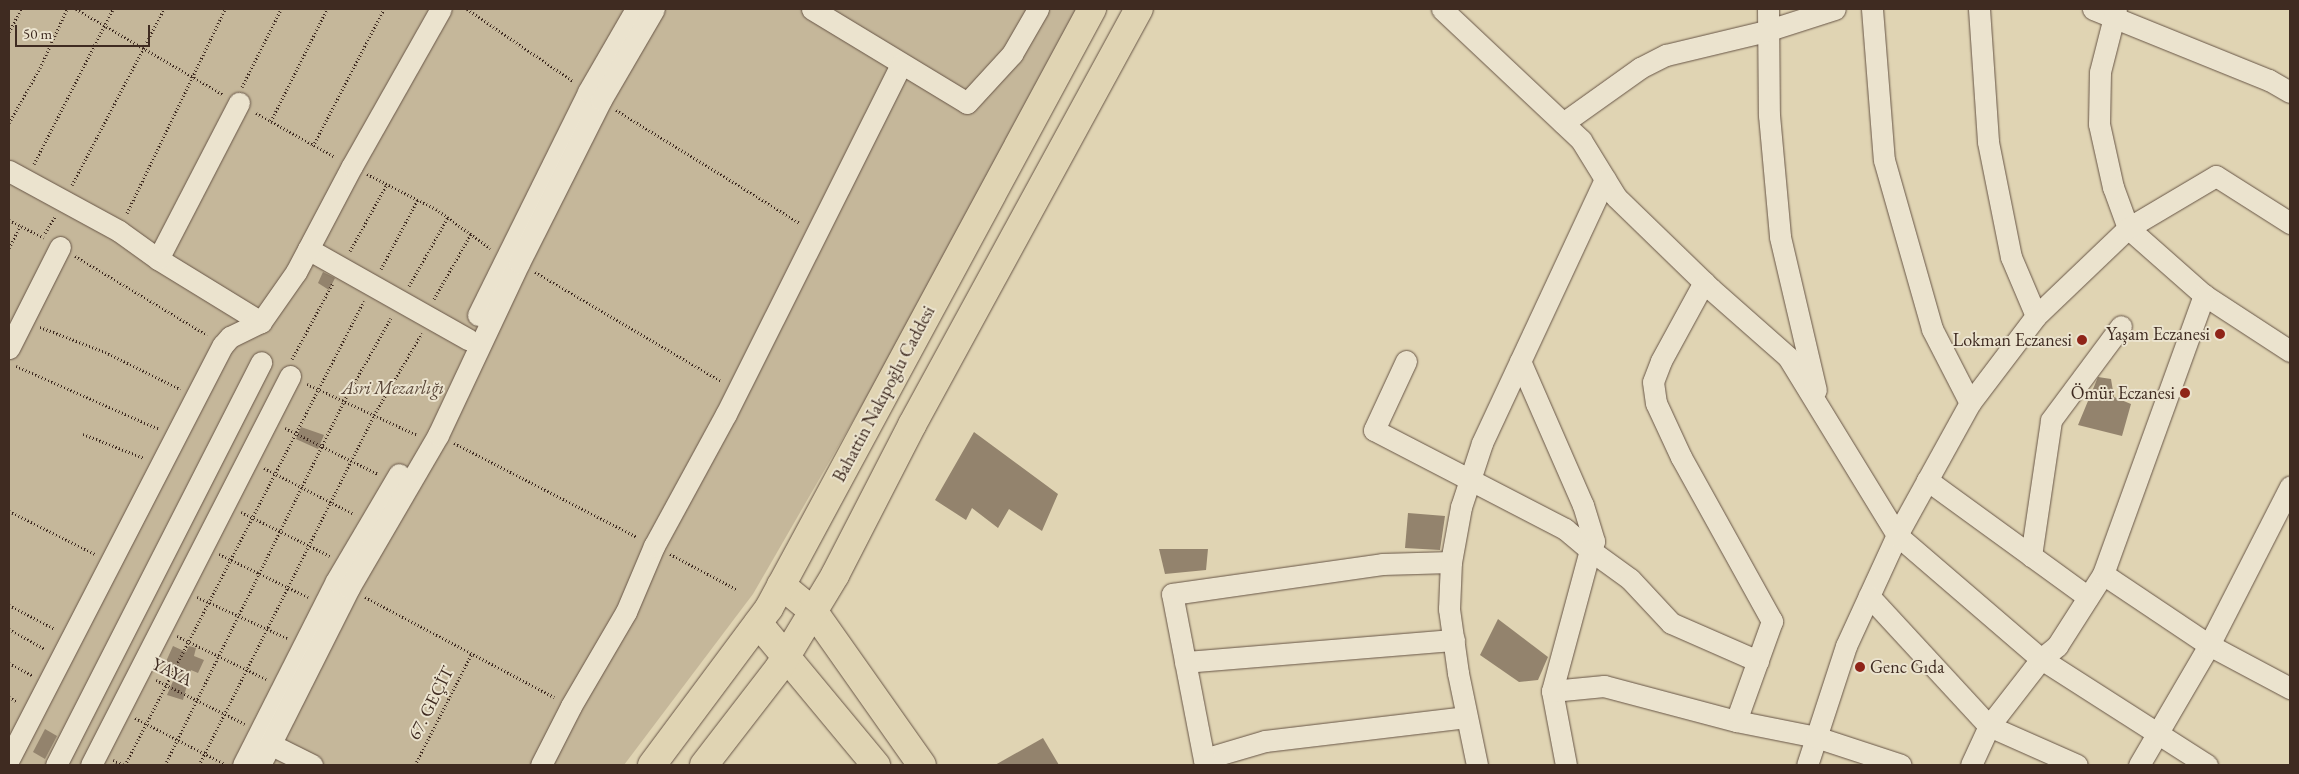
<!DOCTYPE html>
<html>
<head>
<meta charset="utf-8">
<style>
  body { margin:0 }
  #map { position:relative; width:2299px; height:774px; overflow:hidden; background:#e0d4b3; font-family:"EB Garamond",serif }
  div>[style] { position:absolute }
  .green>* { inset:0; background:#c5b79a }
  .building>* { inset:0; background:#93836d }
  .path>* { height:3px; margin-top:-1.5px; transform-origin:0; background:repeating-linear-gradient(90deg,#3f2b21 0 1px,transparent 0 3.5px) }
  .roads { filter:drop-shadow(0 0 1px #675546) drop-shadow(0 0 1px #675546) }
  .minor>* { height:21px; margin:-10.5px; padding:0 10.5px; transform-origin:10.5px; border-radius:10.5px; background:#ebe3ce }
  .major>* { height:28px; margin:-14px; padding:0 14px; transform-origin:14px; border-radius:14px; background:#e0d4b3 }
  .dots>* { width:14px; height:14px; translate:-50% -50%; box-sizing:border-box; border:2px solid #ebe3ce; border-radius:50% }
  span { translate:-50% -50%; white-space:nowrap; text-align:center; line-height:1.15; -webkit-text-stroke:4px #ebe3ce; paint-order:stroke }
  .poi-label { font-size:18px; color:#3f2b21 }
  .right { translate:-100% -50%; text-align:right }
  .left { translate:0 -50%; text-align:left }
  .park-label { font-size:18px; color:#5a4739; font-style:italic }
  .street-label { font-size:18px; color:#3f2b21 }
  .frame { position:absolute; inset:0; border:10px solid #3f2b21; pointer-events:none }
  .scale { position:absolute; left:15px; top:25px; width:135px; height:22px; box-sizing:border-box; border:2px solid #3f2b21; border-top:0; padding-left:6px; font-size:15px; line-height:18px; white-space:nowrap; color:#3f2b21; -webkit-text-stroke:4px #ebe3ce; paint-order:stroke }
</style>
</head>
<body>
<div id="map">
  <div class="green">
    <i style="clip-path:polygon(9px 9px,1084px 9px,974px 211px,753px 594px,624px 765px,9px 765px)"></i>
  </div>
  <div class="building">
    <i style="clip-path:polygon(323px 272px,335px 278px,329px 290px,318px 283px)"></i>
    <i style="clip-path:polygon(2098px 377px,2111px 379px,2114px 397px,2131px 404px,2122px 436px,2078px 425px)"></i>
    <i style="clip-path:polygon(301px 427px,324px 435px,318px 449px,296px 439px)"></i>
    <i style="clip-path:polygon(974px 432px,1058px 494px,1042px 531px,1009px 509px,998px 528px,972px 508px,966px 520px,935px 500px)"></i>
    <i style="clip-path:polygon(1408px 513px,1445px 516px,1440px 550px,1405px 548px)"></i>
    <i style="clip-path:polygon(1159px 549px,1208px 549px,1206px 570px,1165px 574px)"></i>
    <i style="clip-path:polygon(1498px 619px,1548px 657px,1538px 680px,1519px 682px,1480px 655px)"></i>
    <i style="clip-path:polygon(173px 646px,186px 652px,189px 646px,196px 648px,194px 656px,204px 660px,198px 673px,191px 670px,183px 700px,167px 695px,177px 672px,164px 666px)"></i>
    <i style="clip-path:polygon(45px 729px,57px 736px,45px 759px,33px 752px)"></i>
    <i style="clip-path:polygon(1043px 738px,1059px 765px,995px 765px)"></i>
  </div>
  <div class="path">
    <i style="left:76px;top:9px;width:171px;rotate:30.2deg"></i>
    <i style="left:467px;top:9px;width:128px;rotate:34.2deg"></i>
    <i style="left:9px;top:32px;width:26px;rotate:-62deg"></i>
    <i style="left:242px;top:87px;width:87px;rotate:-63.4deg"></i>
    <i style="left:616px;top:110px;width:216px;rotate:31.6deg"></i>
    <i style="left:256px;top:113px;width:90px;rotate:29.1deg"></i>
    <i style="left:271px;top:121px;width:125px;rotate:-63.4deg"></i>
    <i style="left:9px;top:123px;width:63px;rotate:-60.6deg"></i>
    <i style="left:40px;top:68px;width:65px;rotate:-65.4deg"></i>
    <i style="left:313px;top:146px;width:154px;rotate:-62.6deg"></i>
    <i style="left:34px;top:164px;width:174px;rotate:-63deg"></i>
    <i style="left:367px;top:174px;width:77px;rotate:26.9deg"></i>
    <i style="left:436px;top:209px;width:67px;rotate:35.8deg"></i>
    <i style="left:72px;top:185px;width:199px;rotate:-62.4deg"></i>
    <i style="left:127px;top:213px;width:226px;rotate:-64.3deg"></i>
    <i style="left:9px;top:220px;width:39px;rotate:27deg"></i>
    <i style="left:45px;top:233px;width:19px;rotate:-58deg"></i>
    <i style="left:9px;top:248px;width:25px;rotate:-63deg"></i>
    <i style="left:350px;top:251px;width:77px;rotate:-61.1deg"></i>
    <i style="left:75px;top:256px;width:154px;rotate:30.9deg"></i>
    <i style="left:381px;top:269px;width:79px;rotate:-62.1deg"></i>
    <i style="left:535px;top:272px;width:216px;rotate:30.4deg"></i>
    <i style="left:409px;top:286px;width:79px;rotate:-60.5deg"></i>
    <i style="left:434px;top:299px;width:75px;rotate:-60.4deg"></i>
    <i style="left:40px;top:327px;width:70px;rotate:21deg"></i>
    <i style="left:105px;top:352px;width:84px;rotate:26.3deg"></i>
    <i style="left:292px;top:359px;width:86px;rotate:-61.7deg"></i>
    <i style="left:16px;top:366px;width:156px;rotate:23.8deg"></i>
    <i style="left:307px;top:384px;width:121px;rotate:24.9deg"></i>
    <i style="left:285px;top:428px;width:104px;rotate:26.3deg"></i>
    <i style="left:83px;top:434px;width:66px;rotate:21.5deg"></i>
    <i style="left:454px;top:443px;width:206px;rotate:27.2deg"></i>
    <i style="left:264px;top:468px;width:101px;rotate:27.1deg"></i>
    <i style="left:9px;top:511px;width:96px;rotate:26.6deg"></i>
    <i style="left:241px;top:512px;width:99px;rotate:26.3deg"></i>
    <i style="left:219px;top:554px;width:99px;rotate:25.8deg"></i>
    <i style="left:670px;top:554px;width:75px;rotate:27.9deg"></i>
    <i style="left:197px;top:597px;width:99px;rotate:24.5deg"></i>
    <i style="left:365px;top:597px;width:214px;rotate:27.9deg"></i>
    <i style="left:9px;top:605px;width:52px;rotate:27.6deg"></i>
    <i style="left:9px;top:629px;width:41px;rotate:29.1deg"></i>
    <i style="left:177px;top:636px;width:99px;rotate:25.8deg"></i>
    <i style="left:9px;top:663px;width:26px;rotate:28deg"></i>
    <i style="left:156px;top:680px;width:99px;rotate:26.3deg"></i>
    <i style="left:9px;top:697px;width:10px;rotate:29deg"></i>
    <i style="left:135px;top:718px;width:101px;rotate:27.1deg"></i>
    <i style="left:113px;top:760px;width:12px;rotate:24deg"></i>
    <i style="left:125px;top:765px;width:522px;rotate:-62.75deg"></i>
    <i style="left:165px;top:765px;width:406px;rotate:-63.8deg"></i>
    <i style="left:344px;top:401px;width:95px;rotate:-60.5deg"></i>
    <i style="left:199px;top:765px;width:391px;rotate:-63.4deg"></i>
    <i style="left:374px;top:415px;width:95px;rotate:-59.7deg"></i>
    <i style="left:415px;top:765px;width:126px;rotate:-63deg"></i>
  </div>
  <div class="roads">
    <div class="minor">
      <i style="left:812px;top:9px;width:181px;rotate:31.2deg"></i>
      <i style="left:967px;top:103px;width:67px;rotate:-47.4deg"></i>
      <i style="left:1012px;top:54px;width:52px;rotate:-60deg"></i>
      <i style="left:1442px;top:9px;width:191px;rotate:43.3deg"></i>
      <i style="left:1581px;top:140px;width:67px;rotate:58.4deg"></i>
      <i style="left:1616px;top:197px;width:132px;rotate:44.1deg"></i>
      <i style="left:1711px;top:289px;width:103px;rotate:41.4deg"></i>
      <i style="left:1788px;top:357px;width:209px;rotate:58.5deg"></i>
      <i style="left:1897px;top:535px;width:122px;rotate:114.7deg"></i>
      <i style="left:1846px;top:646px;width:125px;rotate:108.1deg"></i>
      <i style="left:1768px;top:9px;width:106px;rotate:89.5deg"></i>
      <i style="left:1769px;top:115px;width:122px;rotate:84.8deg"></i>
      <i style="left:1780px;top:237px;width:157px;rotate:76.8deg"></i>
      <i style="left:1872px;top:9px;width:151px;rotate:85.5deg"></i>
      <i style="left:1884px;top:160px;width:176px;rotate:74.1deg"></i>
      <i style="left:1932px;top:329px;width:83px;rotate:62.8deg"></i>
      <i style="left:1979px;top:9px;width:133px;rotate:86.1deg"></i>
      <i style="left:1988px;top:142px;width:117px;rotate:78.7deg"></i>
      <i style="left:2011px;top:257px;width:64px;rotate:67deg"></i>
      <i style="left:2093px;top:9px;width:190px;rotate:22deg"></i>
      <i style="left:2269px;top:80px;width:24px;rotate:30deg"></i>
      <i style="left:2116px;top:9px;width:65px;rotate:104.3deg"></i>
      <i style="left:2100px;top:72px;width:52px;rotate:91.1deg"></i>
      <i style="left:2099px;top:124px;width:65px;rotate:77.5deg"></i>
      <i style="left:2113px;top:187px;width:44px;rotate:69.9deg"></i>
      <i style="left:2128px;top:228px;width:101px;rotate:41.4deg"></i>
      <i style="left:2204px;top:295px;width:103px;rotate:33.1deg"></i>
      <i style="left:1563px;top:123px;width:95px;rotate:-35.5deg"></i>
      <i style="left:1640px;top:68px;width:29px;rotate:-27deg"></i>
      <i style="left:1666px;top:55px;width:103px;rotate:-13.5deg"></i>
      <i style="left:1766px;top:31px;width:72px;rotate:-17.7deg"></i>
      <i style="left:9px;top:171px;width:125px;rotate:28.6deg"></i>
      <i style="left:119px;top:231px;width:48px;rotate:35.7deg"></i>
      <i style="left:158px;top:259px;width:121px;rotate:31.5deg"></i>
      <i style="left:308px;top:249px;width:184px;rotate:29.4deg"></i>
      <i style="left:158px;top:259px;width:176px;rotate:-62.6deg"></i>
      <i style="left:1704px;top:282px;width:90px;rotate:118.6deg"></i>
      <i style="left:1661px;top:361px;width:22px;rotate:111deg"></i>
      <i style="left:1653px;top:382px;width:21px;rotate:82deg"></i>
      <i style="left:1656px;top:403px;width:60px;rotate:65.2deg"></i>
      <i style="left:1681px;top:457px;width:188px;rotate:61deg"></i>
      <i style="left:1772px;top:621px;width:106px;rotate:109.8deg"></i>
      <i style="left:478px;top:315px;width:249px;rotate:-63.7deg"></i>
      <i style="left:588px;top:92px;width:96px;rotate:-60deg"></i>
      <i style="left:9px;top:348px;width:113px;rotate:-63.2deg"></i>
      <i style="left:1406px;top:361px;width:76px;rotate:114.9deg"></i>
      <i style="left:1374px;top:430px;width:215px;rotate:27.4deg"></i>
      <i style="left:1565px;top:529px;width:33px;rotate:40deg"></i>
      <i style="left:1590px;top:550px;width:146px;rotate:105.1deg"></i>
      <i style="left:1552px;top:691px;width:75px;rotate:79.3deg"></i>
      <i style="left:1520px;top:361px;width:157px;rotate:66.4deg"></i>
      <i style="left:1583px;top:505px;width:38px;rotate:73deg"></i>
      <i style="left:1594px;top:541px;width:10px;rotate:114deg"></i>
      <i style="left:1590px;top:550px;width:49px;rotate:35.9deg"></i>
      <i style="left:1630px;top:579px;width:60px;rotate:47deg"></i>
      <i style="left:1671px;top:623px;width:95px;rotate:23.6deg"></i>
      <i style="left:1927px;top:480px;width:199px;rotate:36deg"></i>
      <i style="left:2031px;top:556px;width:137px;rotate:-81.6deg"></i>
      <i style="left:2051px;top:420px;width:117px;rotate:-53.3deg"></i>
      <i style="left:2103px;top:574px;width:128px;rotate:33.8deg"></i>
      <i style="left:2209px;top:645px;width:92px;rotate:28deg"></i>
      <i style="left:1869px;top:596px;width:177px;rotate:47.3deg"></i>
      <i style="left:1989px;top:726px;width:96px;rotate:23.9deg"></i>
      <i style="left:1185px;top:662px;width:270px;rotate:-4.7deg"></i>
      <i style="left:1552px;top:691px;width:52px;rotate:-5.5deg"></i>
      <i style="left:1604px;top:686px;width:137px;rotate:14.9deg"></i>
      <i style="left:1736px;top:721px;width:82px;rotate:11.3deg"></i>
      <i style="left:1816px;top:737px;width:89px;rotate:18.2deg"></i>
      <i style="left:270px;top:744px;width:47px;rotate:26.6deg"></i>
      <i style="left:9px;top:759px;width:466px;rotate:-62.7deg"></i>
      <i style="left:223px;top:345px;width:11px;rotate:-49deg"></i>
      <i style="left:230px;top:337px;width:34px;rotate:-26deg"></i>
      <i style="left:261px;top:322px;width:61px;rotate:-55deg"></i>
      <i style="left:296px;top:272px;width:120px;rotate:-62.2deg"></i>
      <i style="left:352px;top:166px;width:180px;rotate:-60.5deg"></i>
      <i style="left:1204px;top:759px;width:64px;rotate:-16.4deg"></i>
      <i style="left:1265px;top:741px;width:203px;rotate:-6.8deg"></i>
      <i style="left:56px;top:765px;width:452px;rotate:-63deg"></i>
      <i style="left:91px;top:765px;width:437px;rotate:-62.9deg"></i>
      <i style="left:243px;top:765px;width:206px;rotate:-63.2deg"></i>
      <i style="left:336px;top:581px;width:124px;rotate:-59.5deg"></i>
      <i style="left:260px;top:765px;width:198px;rotate:-63.3deg"></i>
      <i style="left:349px;top:588px;width:177px;rotate:-59.8deg"></i>
      <i style="left:438px;top:435px;width:190px;rotate:-64.8deg"></i>
      <i style="left:519px;top:263px;width:182px;rotate:-63.3deg"></i>
      <i style="left:601px;top:100px;width:105px;rotate:-59.8deg"></i>
      <i style="left:541px;top:765px;width:66px;rotate:-63deg"></i>
      <i style="left:571px;top:706px;width:109px;rotate:-59.7deg"></i>
      <i style="left:626px;top:612px;width:72px;rotate:-67deg"></i>
      <i style="left:654px;top:546px;width:150px;rotate:-61.4deg"></i>
      <i style="left:726px;top:414px;width:391px;rotate:-63.4deg"></i>
      <i style="left:1205px;top:765px;width:174px;rotate:-100.9deg"></i>
      <i style="left:1172px;top:594px;width:212px;rotate:-8.1deg"></i>
      <i style="left:1382px;top:564px;width:69px;rotate:-1.7deg"></i>
      <i style="left:1477px;top:765px;width:94px;rotate:-101.7deg"></i>
      <i style="left:1458px;top:673px;width:65px;rotate:-98deg"></i>
      <i style="left:1449px;top:609px;width:47px;rotate:-87.6deg"></i>
      <i style="left:1451px;top:562px;width:56px;rotate:-79.7deg"></i>
      <i style="left:1461px;top:507px;width:67px;rotate:-71.8deg"></i>
      <i style="left:1482px;top:443px;width:291px;rotate:-65deg"></i>
      <i style="left:1971px;top:765px;width:43px;rotate:-65.2deg"></i>
      <i style="left:1989px;top:726px;width:85px;rotate:-52.2deg"></i>
      <i style="left:2041px;top:659px;width:21px;rotate:-39deg"></i>
      <i style="left:2057px;top:646px;width:85px;rotate:-57.4deg"></i>
      <i style="left:2103px;top:574px;width:297px;rotate:-70.1deg"></i>
      <i style="left:2139px;top:765px;width:139px;rotate:-59.7deg"></i>
      <i style="left:2209px;top:645px;width:178px;rotate:-62.9deg"></i>
      <i style="left:2207px;top:765px;width:197px;rotate:-147.4deg"></i>
      <i style="left:2041px;top:659px;width:190px;rotate:-139.3deg"></i>
      <i style="left:1897px;top:535px;width:151px;rotate:-61.1deg"></i>
      <i style="left:1970px;top:403px;width:109px;rotate:-52.8deg"></i>
      <i style="left:2036px;top:316px;width:127px;rotate:-43.7deg"></i>
      <i style="left:2128px;top:228px;width:102px;rotate:-30.6deg"></i>
      <i style="left:2216px;top:176px;width:88px;rotate:32.4deg"></i>
    </div>
    <div class="major">
      <i style="left:781px;top:585px;width:43px;rotate:39.3deg"></i>
      <i style="left:814px;top:612px;width:187px;rotate:54.8deg"></i>
      <i style="left:758px;top:623px;width:185px;rotate:50.3deg"></i>
      <i style="left:652px;top:765px;width:196px;rotate:-53.3deg"></i>
      <i style="left:769px;top:608px;width:681px;rotate:-61.67deg"></i>
      <i style="left:704px;top:765px;width:123px;rotate:-52.3deg"></i>
      <i style="left:779px;top:668px;width:109px;rotate:-58.9deg"></i>
      <i style="left:835px;top:575px;width:169px;rotate:-62.8deg"></i>
      <i style="left:912px;top:425px;width:474px;rotate:-61.4deg"></i>
    </div>
  </div>
  <div class="dots">
    <i style="left:2220px;top:334px;background:#8f2418"></i>
    <i style="left:2082px;top:340px;background:#8f2418"></i>
    <i style="left:2185px;top:393px;background:#8f2418"></i>
    <i style="left:1860px;top:667px;background:#8f2418"></i>
  </div>
  <div class="poi-label">
    <span class="right" style="left:2210px;top:334px">Yaşam Eczanesi</span>
    <span class="right" style="left:2072px;top:340px">Lokman Eczanesi</span>
    <span class="right" style="left:2175px;top:393px">Ömür Eczanesi</span>
    <span class="left" style="left:1870px;top:667px">Genc Gıda</span>
  </div>
  <div class="park-label">
    <span style="left:393px;top:388px">Asri Mezarlığı</span>
  </div>
  <div class="street-label">
    <span style="left:884px;top:394px;rotate:-62deg">Bahattin Nakıpoğlu Caddesi</span>
    <span style="left:172px;top:672px;rotate:26deg">YAYA</span>
    <span style="left:431px;top:703px;rotate:-63deg">67. GEÇİT</span>
  </div>
  <div class="frame"></div>
  <div class="scale">50 m</div>
</div>
</body>
</html>
